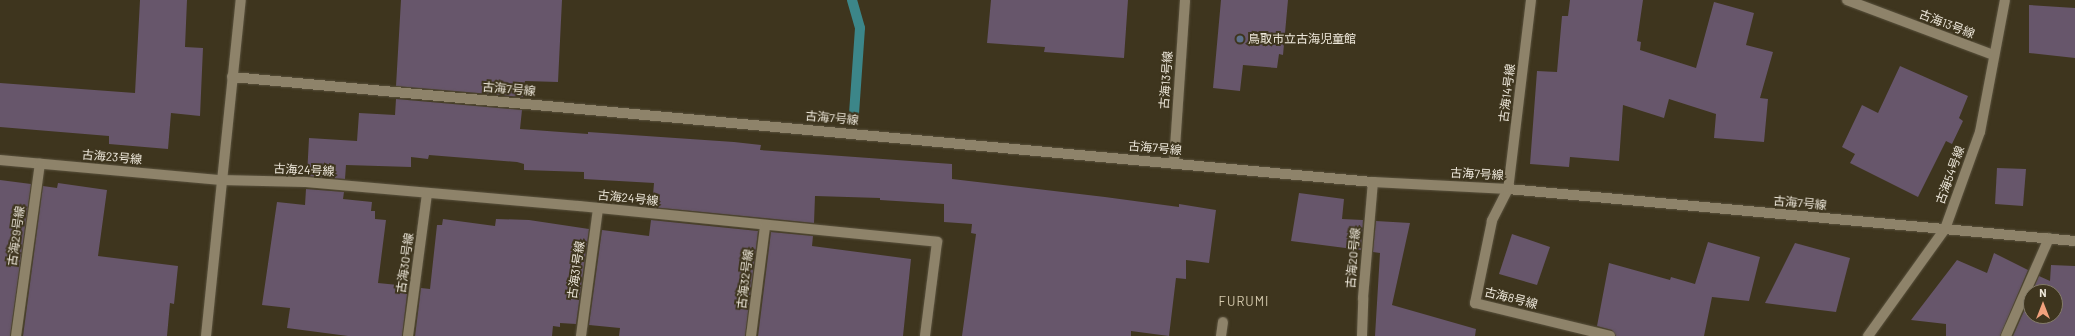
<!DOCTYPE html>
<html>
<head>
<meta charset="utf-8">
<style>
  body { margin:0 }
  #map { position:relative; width:2075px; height:336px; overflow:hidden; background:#3e351e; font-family:Barlow,"Noto Sans JP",sans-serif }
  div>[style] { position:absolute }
  .stream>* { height:10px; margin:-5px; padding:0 5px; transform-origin:5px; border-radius:5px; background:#3c8689 }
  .building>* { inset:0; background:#67566b }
  .roads { filter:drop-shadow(0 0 1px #59513d) drop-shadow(0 0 1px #59513d) }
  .service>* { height:10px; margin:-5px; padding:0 5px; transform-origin:5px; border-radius:5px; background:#8e836a }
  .minor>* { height:10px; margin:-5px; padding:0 5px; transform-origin:5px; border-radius:5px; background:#8e836a }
  .tertiary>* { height:10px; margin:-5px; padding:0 5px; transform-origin:5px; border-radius:5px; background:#8e836a }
  .dots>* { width:11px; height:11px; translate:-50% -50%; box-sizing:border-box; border:2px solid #3e351e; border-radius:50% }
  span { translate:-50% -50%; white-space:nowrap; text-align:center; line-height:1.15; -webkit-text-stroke:4px #3e351e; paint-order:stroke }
  .street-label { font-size:12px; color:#ede7da }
  .poi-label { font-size:12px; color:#ede7da }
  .left { translate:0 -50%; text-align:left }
  .neighbourhood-label { font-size:13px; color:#d5caae; letter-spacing:1px }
  .north { position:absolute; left:2023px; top:284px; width:40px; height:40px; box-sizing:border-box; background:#3e351e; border:1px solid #847c69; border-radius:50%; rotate:0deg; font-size:11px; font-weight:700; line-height:16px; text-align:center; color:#ede7da }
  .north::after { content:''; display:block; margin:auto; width:14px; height:18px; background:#f1a17d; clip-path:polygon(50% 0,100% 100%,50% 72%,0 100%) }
</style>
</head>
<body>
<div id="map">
  <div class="stream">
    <i style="left:852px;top:0;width:29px;rotate:74deg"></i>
    <i style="left:860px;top:28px;width:86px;rotate:94deg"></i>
  </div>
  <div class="building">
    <i style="clip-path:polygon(140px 0,187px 0,185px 47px,203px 48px,200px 116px,171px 113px,168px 149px,109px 144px,109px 136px,0 127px,0 83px,135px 93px)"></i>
    <i style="clip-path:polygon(401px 0,562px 0,558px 82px,525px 81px,523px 97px,396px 86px)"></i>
    <i style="clip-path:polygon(991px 0,1128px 0,1124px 58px,1044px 52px,1045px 47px,987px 43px)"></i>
    <i style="clip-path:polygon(1221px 0,1288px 0,1283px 55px,1279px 54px,1277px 68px,1243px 65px,1240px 91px,1213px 88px)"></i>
    <i style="clip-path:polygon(1570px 0,1643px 0,1637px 41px,1641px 42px,1640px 50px,1696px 68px,1714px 2px,1754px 13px,1746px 45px,1773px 52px,1760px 98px,1768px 99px,1764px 142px,1714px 138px,1716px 114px,1669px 99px,1664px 118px,1623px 105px,1619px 161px,1570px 157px,1569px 167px,1530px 164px,1537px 71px,1557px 72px,1562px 16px,1568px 16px)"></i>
    <i style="clip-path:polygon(2029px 5px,2075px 8px,2075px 58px,2029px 53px)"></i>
    <i style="clip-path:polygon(1900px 66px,1968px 96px,1959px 118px,1963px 121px,1952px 144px,1946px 141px,1918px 197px,1850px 163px,1855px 154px,1842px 147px,1862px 105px,1878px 113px)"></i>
    <i style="clip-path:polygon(396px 99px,522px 110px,520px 129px,588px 134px,588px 132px,734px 142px,761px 145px,760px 150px,952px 164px,952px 179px,1105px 197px,1179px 207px,1179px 204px,1216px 210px,1209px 263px,1186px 260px,1186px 279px,1176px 278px,1169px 336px,1131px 331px,1131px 336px,962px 336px,976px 234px,971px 233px,972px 224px,944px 222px,944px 204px,880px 200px,880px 198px,815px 196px,814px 223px,652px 207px,654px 183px,584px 179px,584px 172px,524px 170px,524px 164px,517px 162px,429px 155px,428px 159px,411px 157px,411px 167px,346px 165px,345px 179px,307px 176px,309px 138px,357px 141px,359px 113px,395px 115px)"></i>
    <i style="clip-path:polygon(1997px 168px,2026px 169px,2023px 206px,1995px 204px)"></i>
    <i style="clip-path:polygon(0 180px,31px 184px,10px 336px,0 336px)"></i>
    <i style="clip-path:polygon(58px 183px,107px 190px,98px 256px,178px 266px,174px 304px,170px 303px,167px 336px,23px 336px,43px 186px,57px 188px)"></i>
    <i style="clip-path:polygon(306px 189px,344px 192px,343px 199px,372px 202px,371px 211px,375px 211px,375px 219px,386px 220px,378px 283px,408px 286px,402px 336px,348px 336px,287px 328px,290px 308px,262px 305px,277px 202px,305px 205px)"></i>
    <i style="clip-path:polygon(1299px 193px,1344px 199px,1342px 219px,1363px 220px,1361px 250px,1291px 241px)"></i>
    <i style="clip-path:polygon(443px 219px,495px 226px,496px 219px,529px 220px,589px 229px,576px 324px,560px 323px,560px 327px,553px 326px,552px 336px,415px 336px,421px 288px,430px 289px,437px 225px,442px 225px)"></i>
    <i style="clip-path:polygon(651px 220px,758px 231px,745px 336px,619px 336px,620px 328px,589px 325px,602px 230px,649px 236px)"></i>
    <i style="clip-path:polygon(1376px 221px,1410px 223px,1392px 305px,1476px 329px,1475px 336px,1375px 336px,1380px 253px,1373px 252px)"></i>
    <i style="clip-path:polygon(771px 232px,813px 236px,812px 246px,911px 259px,903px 336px,758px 336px)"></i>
    <i style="clip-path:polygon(1512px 234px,1550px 247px,1537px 285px,1499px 274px)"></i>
    <i style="clip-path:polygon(1708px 242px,1760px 257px,1749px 301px,1712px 297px,1704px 336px,1616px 336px,1612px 330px,1597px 326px,1609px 263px,1670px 280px,1671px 277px,1695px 284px)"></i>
    <i style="clip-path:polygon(1795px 243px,1850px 258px,1836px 312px,1765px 303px)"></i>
    <i style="clip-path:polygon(1994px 253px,2028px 270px,2000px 336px,1946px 336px,1946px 324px,1911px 320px,1957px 260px,1987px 273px)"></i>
    <i style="clip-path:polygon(2051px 265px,2075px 266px,2075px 336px,2013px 336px,2031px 295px,2031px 316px,2055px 316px,2055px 292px,2032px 292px,2039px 276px,2050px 281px)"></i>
  </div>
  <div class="roads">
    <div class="service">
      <i style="left:1221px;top:336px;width:14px;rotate:-82deg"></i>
    </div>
    <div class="minor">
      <i style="left:1531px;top:0;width:190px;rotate:96.9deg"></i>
      <i style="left:1508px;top:189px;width:36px;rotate:117deg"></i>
      <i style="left:1492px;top:221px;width:84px;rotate:101.7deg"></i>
      <i style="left:1475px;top:303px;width:139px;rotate:13.7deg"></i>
      <i style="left:1847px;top:0;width:156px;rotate:20.6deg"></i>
      <i style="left:232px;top:77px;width:1146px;rotate:5.26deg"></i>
      <i style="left:1373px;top:182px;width:135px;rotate:3deg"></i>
      <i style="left:1508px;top:189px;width:569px;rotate:5.24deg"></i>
      <i style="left:0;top:160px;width:222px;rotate:5.2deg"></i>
      <i style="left:221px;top:180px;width:84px;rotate:1.4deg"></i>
      <i style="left:305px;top:182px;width:275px;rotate:5deg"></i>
      <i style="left:579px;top:206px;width:360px;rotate:5.7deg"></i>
      <i style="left:937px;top:242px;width:95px;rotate:97.3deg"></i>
      <i style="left:1174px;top:162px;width:162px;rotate:-86.1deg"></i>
      <i style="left:16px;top:336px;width:174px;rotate:-82.1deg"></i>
      <i style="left:408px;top:336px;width:144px;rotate:-82.4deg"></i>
      <i style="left:581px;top:336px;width:129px;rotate:-82.4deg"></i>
      <i style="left:751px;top:336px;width:111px;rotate:-82.7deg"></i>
      <i style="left:1362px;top:336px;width:38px;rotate:-88deg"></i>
      <i style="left:1363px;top:298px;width:116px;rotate:-85.1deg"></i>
      <i style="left:1868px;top:336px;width:132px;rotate:-54.3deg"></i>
      <i style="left:1945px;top:229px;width:103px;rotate:-70.2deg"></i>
      <i style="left:1980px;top:132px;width:134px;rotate:-79.3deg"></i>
      <i style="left:2006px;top:336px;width:107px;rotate:-66.3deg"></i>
    </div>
    <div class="tertiary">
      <i style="left:206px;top:336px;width:338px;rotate:-84.1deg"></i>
    </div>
  </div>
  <div class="dots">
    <i style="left:1240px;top:39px;background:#5c6f8a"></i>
  </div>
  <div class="street-label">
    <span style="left:1947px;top:24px;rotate:21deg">古海13号線</span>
    <span style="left:1166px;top:80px;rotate:-86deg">古海13号線</span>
    <span style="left:509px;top:89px;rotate:5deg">古海7号線</span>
    <span style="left:1507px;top:93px;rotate:-83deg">古海14号線</span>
    <span style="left:832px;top:118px;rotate:5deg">古海7号線</span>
    <span style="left:1155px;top:148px;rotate:5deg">古海7号線</span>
    <span style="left:112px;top:157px;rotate:5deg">古海23号線</span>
    <span style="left:304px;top:170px;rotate:3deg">古海24号線</span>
    <span style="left:1477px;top:174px;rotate:3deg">古海7号線</span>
    <span style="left:1950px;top:175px;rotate:-70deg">古海54号線</span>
    <span style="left:628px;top:198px;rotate:6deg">古海24号線</span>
    <span style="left:1800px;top:203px;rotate:5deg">古海7号線</span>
    <span style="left:16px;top:236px;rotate:-82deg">古海29号線</span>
    <span style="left:1353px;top:258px;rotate:-85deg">古海20号線</span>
    <span style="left:405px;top:263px;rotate:-82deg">古海30号線</span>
    <span style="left:576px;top:270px;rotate:-82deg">古海31号線</span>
    <span style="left:745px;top:279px;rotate:-83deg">古海32号線</span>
    <span style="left:1511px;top:298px;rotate:14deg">古海8号線</span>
  </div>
  <div class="poi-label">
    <span class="left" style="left:1248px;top:39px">鳥取市立古海児童館</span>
  </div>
  <div class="neighbourhood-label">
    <span style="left:1244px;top:301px">FURUMI</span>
  </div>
  <div class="north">N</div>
</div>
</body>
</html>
